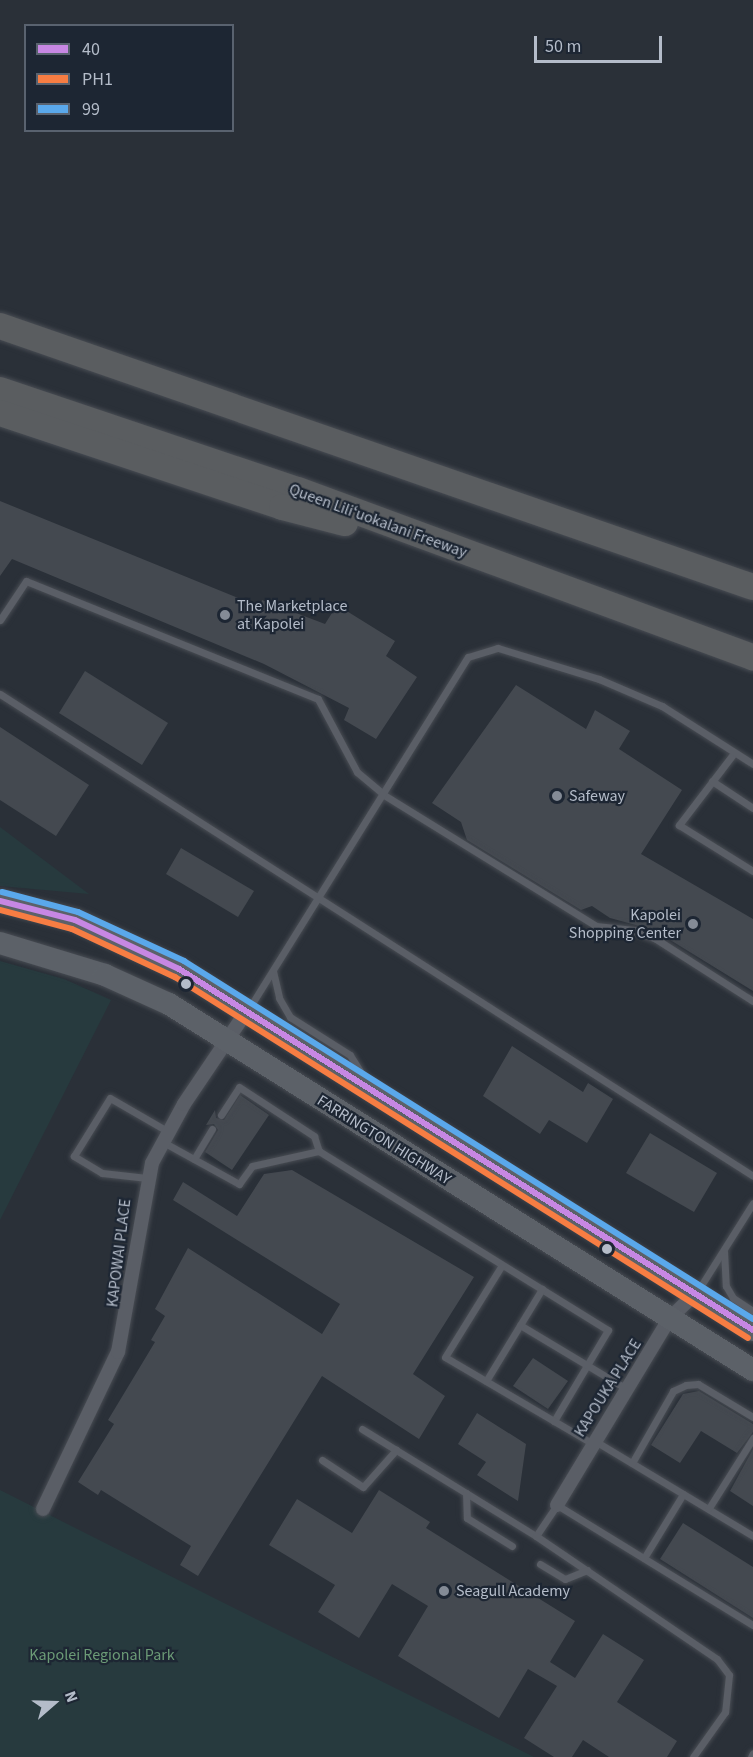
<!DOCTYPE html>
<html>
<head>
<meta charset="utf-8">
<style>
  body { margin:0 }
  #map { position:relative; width:753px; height:1757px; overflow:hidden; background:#2a3038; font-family:"Source Sans 3",sans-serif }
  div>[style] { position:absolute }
  .green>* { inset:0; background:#273a3e }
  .building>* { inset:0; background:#444950 }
  .roads { filter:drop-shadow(0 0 2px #484c53) drop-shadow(0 0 2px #484c53) }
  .lane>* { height:7px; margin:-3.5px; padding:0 3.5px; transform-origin:3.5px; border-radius:3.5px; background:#5a5e66 }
  .street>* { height:14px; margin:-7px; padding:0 7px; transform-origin:7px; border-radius:7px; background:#5a5e66 }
  .primary>* { height:22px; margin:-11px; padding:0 11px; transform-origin:11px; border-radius:11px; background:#5c6168 }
  .highway>* { height:26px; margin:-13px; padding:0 13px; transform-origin:13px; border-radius:13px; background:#5a5d60 }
  .bus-1>* { height:6px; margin:-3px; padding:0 3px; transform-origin:3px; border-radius:3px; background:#c787e3 }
  .bus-2>* { height:6px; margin:-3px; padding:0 3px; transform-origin:3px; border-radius:3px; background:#f77d43 }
  .bus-3>* { height:6px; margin:-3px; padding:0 3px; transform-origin:3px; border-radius:3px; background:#5aa8eb }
  .dots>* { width:16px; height:16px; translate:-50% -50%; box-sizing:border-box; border:3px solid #1d2633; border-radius:50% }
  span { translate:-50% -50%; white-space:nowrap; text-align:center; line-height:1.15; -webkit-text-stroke:4.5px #1d2633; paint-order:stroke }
  .street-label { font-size:16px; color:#b4bcc9 }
  .poi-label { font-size:16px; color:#b4bcc9 }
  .left { translate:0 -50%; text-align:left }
  .right { translate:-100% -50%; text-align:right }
  .park-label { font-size:16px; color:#6b9a76 }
  .legend { position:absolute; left:24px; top:24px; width:210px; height:108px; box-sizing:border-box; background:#1d2633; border:2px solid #59626f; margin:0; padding:8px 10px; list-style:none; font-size:18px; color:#b4bcc9 }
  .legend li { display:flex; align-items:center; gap:12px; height:30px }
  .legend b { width:30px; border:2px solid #59626f }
  .north { position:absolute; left:24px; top:1673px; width:60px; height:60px; -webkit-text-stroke:4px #1d2633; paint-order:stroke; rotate:70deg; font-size:16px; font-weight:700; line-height:24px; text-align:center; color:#b4bcc9 }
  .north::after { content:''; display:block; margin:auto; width:21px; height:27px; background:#b4bcc9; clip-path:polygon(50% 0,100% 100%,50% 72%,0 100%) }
  .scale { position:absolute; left:534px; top:36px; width:128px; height:27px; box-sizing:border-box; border:3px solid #b4bcc9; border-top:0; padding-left:8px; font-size:18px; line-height:21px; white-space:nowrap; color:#b4bcc9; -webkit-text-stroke:4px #1d2633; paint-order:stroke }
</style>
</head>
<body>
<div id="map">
  <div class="green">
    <i style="clip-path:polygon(0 827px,89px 894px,0 886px)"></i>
    <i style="clip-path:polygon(0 961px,64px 979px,111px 1000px,0 1220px)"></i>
    <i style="clip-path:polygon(0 1490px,220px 1601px,534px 1757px,0 1757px)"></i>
  </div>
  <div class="building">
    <i style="clip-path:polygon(0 501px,260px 607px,262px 600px,325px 624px,337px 605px,395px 641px,386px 656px,417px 677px,376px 739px,344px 720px,349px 708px,264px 664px,12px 559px,0 576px)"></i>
    <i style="clip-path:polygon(85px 671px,168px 723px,142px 765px,59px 713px)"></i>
    <i style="clip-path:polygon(516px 685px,586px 729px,595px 710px,630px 731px,619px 749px,682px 790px,641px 854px,753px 919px,753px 991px,654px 930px,610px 918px,592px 906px,581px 910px,467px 840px,461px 822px,432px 803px)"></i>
    <i style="clip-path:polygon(0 727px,89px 785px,56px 836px,0 800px)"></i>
    <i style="clip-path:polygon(181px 848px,254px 891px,238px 917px,166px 874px)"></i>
    <i style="clip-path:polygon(512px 1046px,583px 1092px,588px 1083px,613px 1099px,587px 1143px,549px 1120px,540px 1134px,483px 1096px)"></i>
    <i style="clip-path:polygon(240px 1095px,269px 1115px,232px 1170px,205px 1152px,218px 1130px,214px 1124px,206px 1125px,215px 1110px,216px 1118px,224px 1120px)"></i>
    <i style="clip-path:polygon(650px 1133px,717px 1173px,694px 1212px,626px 1173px)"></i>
    <i style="clip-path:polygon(292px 1170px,474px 1277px,413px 1374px,445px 1396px,419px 1439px,322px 1376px,198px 1576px,180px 1565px,191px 1546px,101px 1490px,98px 1495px,78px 1482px,114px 1424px,108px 1420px,155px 1342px,151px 1340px,165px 1316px,155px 1309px,188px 1248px,322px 1334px,340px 1304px,173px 1200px,183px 1182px,237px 1216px,264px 1174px)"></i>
    <i style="clip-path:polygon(533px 1358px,568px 1381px,548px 1409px,513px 1386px)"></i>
    <i style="clip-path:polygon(699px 1391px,753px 1424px,753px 1432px,737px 1453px,701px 1431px,680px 1463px,651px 1445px,683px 1394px)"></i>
    <i style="clip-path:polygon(477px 1413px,526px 1444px,518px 1501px,477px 1475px,486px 1462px,458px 1444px)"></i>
    <i style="clip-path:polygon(753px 1449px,753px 1506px,730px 1491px)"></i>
    <i style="clip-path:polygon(379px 1490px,430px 1522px,426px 1528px,575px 1621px,550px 1662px,575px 1678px,603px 1634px,644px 1660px,617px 1702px,677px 1741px,667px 1757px,609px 1757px,583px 1740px,572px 1757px,554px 1757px,524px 1738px,557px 1686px,528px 1669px,499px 1718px,398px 1656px,428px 1606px,392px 1584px,359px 1638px,318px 1612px,335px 1585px,269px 1545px,297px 1499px,352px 1533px)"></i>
    <i style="clip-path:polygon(683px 1523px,753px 1567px,753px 1618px,660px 1559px)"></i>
  </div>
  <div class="roads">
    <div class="lane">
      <i style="left:0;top:620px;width:47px;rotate:-56.3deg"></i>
      <i style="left:26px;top:581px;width:315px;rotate:22deg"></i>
      <i style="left:318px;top:699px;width:83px;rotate:61.9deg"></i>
      <i style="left:357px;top:772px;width:35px;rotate:40deg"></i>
      <i style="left:384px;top:795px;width:249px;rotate:31.7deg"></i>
      <i style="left:596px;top:926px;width:38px;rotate:6deg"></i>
      <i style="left:634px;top:930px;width:24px;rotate:22deg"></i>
      <i style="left:656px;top:939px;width:115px;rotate:32.6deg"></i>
      <i style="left:0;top:694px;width:894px;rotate:32.62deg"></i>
      <i style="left:734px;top:753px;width:91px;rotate:127.4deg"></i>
      <i style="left:679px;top:825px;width:87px;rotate:31.9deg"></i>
      <i style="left:712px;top:781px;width:49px;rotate:33.4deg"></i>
      <i style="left:273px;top:971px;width:28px;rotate:77deg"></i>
      <i style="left:279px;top:998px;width:22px;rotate:60deg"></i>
      <i style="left:290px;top:1017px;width:71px;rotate:32.3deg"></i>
      <i style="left:350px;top:1055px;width:26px;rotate:58deg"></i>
      <i style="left:248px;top:1010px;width:416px;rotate:-58.1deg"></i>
      <i style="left:468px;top:657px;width:31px;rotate:-17deg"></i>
      <i style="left:498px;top:648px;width:106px;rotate:17.1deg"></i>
      <i style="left:599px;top:679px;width:69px;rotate:23.2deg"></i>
      <i style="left:662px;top:706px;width:108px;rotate:32.5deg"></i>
      <i style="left:221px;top:1115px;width:33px;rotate:-57deg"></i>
      <i style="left:239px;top:1087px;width:90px;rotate:33.2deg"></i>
      <i style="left:314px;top:1136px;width:16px;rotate:72deg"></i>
      <i style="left:163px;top:1142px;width:87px;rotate:28.9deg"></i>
      <i style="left:239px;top:1184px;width:22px;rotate:-54deg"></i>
      <i style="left:252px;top:1166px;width:69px;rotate:-12.6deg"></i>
      <i style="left:319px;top:1151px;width:340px;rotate:31.8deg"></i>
      <i style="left:608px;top:1330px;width:106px;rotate:120.7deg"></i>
      <i style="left:554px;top:1421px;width:126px;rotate:-149.6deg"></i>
      <i style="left:445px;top:1357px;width:108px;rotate:-58.2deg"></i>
      <i style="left:194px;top:1159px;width:35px;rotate:-59deg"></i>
      <i style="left:147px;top:1178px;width:45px;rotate:-173.7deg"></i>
      <i style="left:102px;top:1173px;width:33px;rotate:-149deg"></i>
      <i style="left:74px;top:1156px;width:68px;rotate:-58.2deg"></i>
      <i style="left:110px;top:1098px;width:68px;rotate:30deg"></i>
      <i style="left:724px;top:1251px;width:35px;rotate:87deg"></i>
      <i style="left:726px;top:1286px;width:14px;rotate:60deg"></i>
      <i style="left:733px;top:1298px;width:24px;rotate:33deg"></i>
      <i style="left:697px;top:1292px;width:105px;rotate:-57.8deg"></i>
      <i style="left:520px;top:1325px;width:125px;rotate:30.9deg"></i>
      <i style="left:486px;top:1381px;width:108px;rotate:-58.7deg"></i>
      <i style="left:554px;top:1421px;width:45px;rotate:30.5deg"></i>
      <i style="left:362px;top:1429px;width:204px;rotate:31.6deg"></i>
      <i style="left:536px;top:1536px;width:37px;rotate:-56deg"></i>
      <i style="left:557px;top:1505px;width:230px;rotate:31.5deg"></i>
      <i style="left:595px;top:1441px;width:184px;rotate:31deg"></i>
      <i style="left:322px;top:1460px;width:49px;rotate:33.4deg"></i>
      <i style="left:363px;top:1487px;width:50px;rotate:-48.3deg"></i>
      <i style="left:632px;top:1463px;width:83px;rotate:-60.3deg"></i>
      <i style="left:673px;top:1391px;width:14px;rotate:-25deg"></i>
      <i style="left:686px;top:1385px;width:12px;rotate:-5deg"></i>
      <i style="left:698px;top:1384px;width:64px;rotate:31deg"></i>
      <i style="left:466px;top:1493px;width:25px;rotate:88deg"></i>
      <i style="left:467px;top:1518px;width:53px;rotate:31.9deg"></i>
      <i style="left:709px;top:1508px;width:83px;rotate:-57.8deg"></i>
      <i style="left:536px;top:1536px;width:219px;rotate:34.2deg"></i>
      <i style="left:717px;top:1659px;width:20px;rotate:53deg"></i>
      <i style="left:729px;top:1675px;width:37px;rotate:96deg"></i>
      <i style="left:725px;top:1712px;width:55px;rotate:125.4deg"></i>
      <i style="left:644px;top:1558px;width:75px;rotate:-58.6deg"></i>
      <i style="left:540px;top:1564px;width:29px;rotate:31deg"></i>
      <i style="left:565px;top:1579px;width:24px;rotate:-22deg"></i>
      <i style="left:751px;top:1757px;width:4px;rotate:-63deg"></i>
    </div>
    <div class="street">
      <i style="left:557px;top:1505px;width:218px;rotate:-58.9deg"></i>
      <i style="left:670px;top:1318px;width:35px;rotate:-44deg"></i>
      <i style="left:43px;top:1509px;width:174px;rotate:-64.5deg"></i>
      <i style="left:118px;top:1352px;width:192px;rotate:-79.8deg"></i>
      <i style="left:152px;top:1163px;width:67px;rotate:-61.5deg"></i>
      <i style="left:184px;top:1104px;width:111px;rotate:-56deg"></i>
    </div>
    <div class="primary">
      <i style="left:0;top:901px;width:77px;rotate:14.2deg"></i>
      <i style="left:75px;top:920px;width:115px;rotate:25.2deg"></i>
      <i style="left:179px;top:969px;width:678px;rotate:32.17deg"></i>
      <i style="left:0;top:943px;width:110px;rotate:16.9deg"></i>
      <i style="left:105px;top:975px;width:70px;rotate:24.4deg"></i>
      <i style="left:169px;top:1004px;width:689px;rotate:32.08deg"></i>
    </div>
    <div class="highway">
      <i style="left:0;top:326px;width:797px;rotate:19.12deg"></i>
      <i style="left:0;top:390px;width:314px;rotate:18.6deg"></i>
      <i style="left:298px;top:490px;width:485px;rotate:20.2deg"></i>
      <i style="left:0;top:413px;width:297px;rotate:18.4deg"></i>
      <i style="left:282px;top:507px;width:65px;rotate:14.3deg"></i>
    </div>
  </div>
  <div class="bus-1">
    <i style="left:0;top:901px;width:77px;rotate:14.2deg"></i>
    <i style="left:75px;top:920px;width:115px;rotate:25.2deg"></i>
    <i style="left:179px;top:969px;width:678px;rotate:32.17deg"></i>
  </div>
  <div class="bus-2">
    <i style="left:0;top:910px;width:74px;rotate:14.8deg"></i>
    <i style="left:72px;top:929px;width:114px;rotate:25deg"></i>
    <i style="left:175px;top:977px;width:677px;rotate:32.21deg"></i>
  </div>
  <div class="bus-3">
    <i style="left:2px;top:892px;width:79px;rotate:14.7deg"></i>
    <i style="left:78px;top:912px;width:117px;rotate:24.8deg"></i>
    <i style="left:184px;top:961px;width:672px;rotate:32.18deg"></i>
  </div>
  <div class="dots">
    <i style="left:225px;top:615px;background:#848b96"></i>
    <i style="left:557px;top:796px;background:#848b96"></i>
    <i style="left:693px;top:924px;background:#848b96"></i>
    <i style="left:186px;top:984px;background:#b4bcc9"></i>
    <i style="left:607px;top:1249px;background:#b4bcc9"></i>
    <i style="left:444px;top:1591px;background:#848b96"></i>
  </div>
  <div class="street-label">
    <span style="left:378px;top:521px;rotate:20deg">Queen Liliʻuokalani Freeway</span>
    <span style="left:384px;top:1140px;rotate:32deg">FARRINGTON HIGHWAY</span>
    <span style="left:119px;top:1253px;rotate:-83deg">KAPOWAI PLACE</span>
    <span style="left:608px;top:1388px;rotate:-58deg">KAPOUKA PLACE</span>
  </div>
  <div class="poi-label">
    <span class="left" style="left:237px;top:615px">The Marketplace<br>at Kapolei</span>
    <span class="left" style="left:569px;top:796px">Safeway</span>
    <span class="right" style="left:681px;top:924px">Kapolei<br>Shopping Center</span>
    <span class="left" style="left:456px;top:1591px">Seagull Academy</span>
  </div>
  <div class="park-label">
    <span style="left:102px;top:1655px">Kapolei Regional Park</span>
  </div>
  <ul class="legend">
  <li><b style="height:8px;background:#c787e3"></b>40</li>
  <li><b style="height:8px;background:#f77d43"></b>PH1</li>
  <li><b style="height:8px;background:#5aa8eb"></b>99</li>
  </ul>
  <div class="north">N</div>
  <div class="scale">50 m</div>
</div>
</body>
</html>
